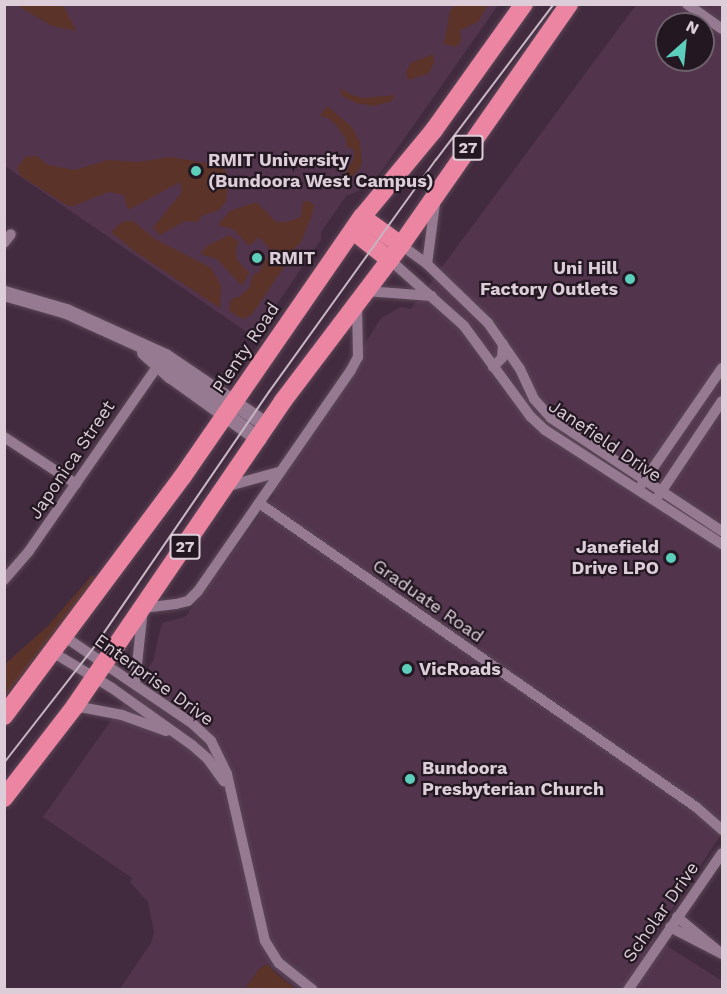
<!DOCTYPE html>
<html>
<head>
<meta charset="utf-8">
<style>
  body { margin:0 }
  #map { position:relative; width:727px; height:994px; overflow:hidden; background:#432b3f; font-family:"Work Sans",sans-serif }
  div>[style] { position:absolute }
  .built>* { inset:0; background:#52354d }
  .green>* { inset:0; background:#5c3329 }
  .roads { filter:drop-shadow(0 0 2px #5b4757) drop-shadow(0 0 2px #5b4757) }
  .street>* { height:10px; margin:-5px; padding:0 5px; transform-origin:5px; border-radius:5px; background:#967a91 }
  .secondary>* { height:15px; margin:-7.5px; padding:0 7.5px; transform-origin:7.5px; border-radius:7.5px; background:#967a91 }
  .highway>* { height:18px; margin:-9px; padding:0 9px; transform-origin:9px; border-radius:9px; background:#eb85a1 }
  .tram>* { height:1.5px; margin:-0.75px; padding:0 0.75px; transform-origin:0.75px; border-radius:0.75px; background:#c6b6c3 }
  .dots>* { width:16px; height:16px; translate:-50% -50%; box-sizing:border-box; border:3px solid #231821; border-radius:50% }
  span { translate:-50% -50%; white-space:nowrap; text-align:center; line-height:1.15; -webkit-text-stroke:4.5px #231821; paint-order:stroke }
  .shield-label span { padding:2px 4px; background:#231821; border:2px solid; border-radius:4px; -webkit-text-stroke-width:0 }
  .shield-label { font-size:16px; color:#dccdd9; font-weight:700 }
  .poi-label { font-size:18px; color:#dccdd9; font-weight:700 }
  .left { translate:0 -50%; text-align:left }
  .right { translate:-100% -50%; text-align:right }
  .street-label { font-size:18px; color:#dccdd9 }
  .frame { position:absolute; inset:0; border:6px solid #dccdd9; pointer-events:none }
  .north { position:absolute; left:655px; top:12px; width:60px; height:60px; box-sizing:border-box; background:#231821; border:2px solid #6d606b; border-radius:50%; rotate:27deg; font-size:16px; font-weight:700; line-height:24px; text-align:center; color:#dccdd9 }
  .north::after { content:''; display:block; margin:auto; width:21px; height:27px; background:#5ccebb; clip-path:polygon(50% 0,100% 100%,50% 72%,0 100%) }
</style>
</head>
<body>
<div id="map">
  <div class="built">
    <i style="clip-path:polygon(4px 5px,498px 5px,378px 176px,360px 190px,346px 196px,321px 232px,321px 240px,254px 337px,5px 166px)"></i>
    <i style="clip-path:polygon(evenodd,636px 5px,722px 5px,722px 833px,653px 937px,722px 981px,722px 989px,296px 989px,267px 964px,259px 969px,245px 989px,120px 989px,151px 943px,154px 932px,148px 902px,130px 882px,132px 878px,43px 817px,153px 661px,162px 623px,185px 617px,275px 495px,272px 493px,381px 318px,401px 307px,411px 309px,636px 5px,667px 24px,703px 24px,703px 60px,667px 60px,667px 24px)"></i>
  </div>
  <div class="green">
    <i style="clip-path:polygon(17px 5px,63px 5px,76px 31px,52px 26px)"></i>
    <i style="clip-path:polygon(455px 5px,488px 5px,478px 22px,460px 30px,461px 40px,457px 47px,444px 44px,450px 11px)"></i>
    <i style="clip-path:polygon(433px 54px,434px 63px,428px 74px,408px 80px,406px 72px,411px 63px)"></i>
    <i style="clip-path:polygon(340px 88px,352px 95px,364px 98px,395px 95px,392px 101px,374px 106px,356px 103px,342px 96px)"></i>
    <i style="clip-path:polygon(327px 106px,352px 127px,360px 142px,362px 164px,356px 173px,338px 186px,354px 158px,354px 150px,346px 146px,346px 139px,336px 125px,329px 118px,320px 116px)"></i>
    <i style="clip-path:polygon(36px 156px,48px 165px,75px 170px,108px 160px,139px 162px,170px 157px,223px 166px,229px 178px,226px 201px,219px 210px,201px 216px,198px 222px,185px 221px,160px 235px,153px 228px,182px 192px,180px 182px,128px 210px,124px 195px,108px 192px,73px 206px,66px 205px,21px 176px,17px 169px,25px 157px)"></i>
    <i style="clip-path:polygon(308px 201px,314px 205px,312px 215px,301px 242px,290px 253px,284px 267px,252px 314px,243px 319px,234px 314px,229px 310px,231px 299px,239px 297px,250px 287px,252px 276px,259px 272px,271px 251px,259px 237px,249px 246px,233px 229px,218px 225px,230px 211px,256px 202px,276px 222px,287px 222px,301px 217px,303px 202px)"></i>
    <i style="clip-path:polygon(133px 221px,155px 239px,211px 268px,221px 285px,220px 308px,137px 253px,111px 232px,122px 222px)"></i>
    <i style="clip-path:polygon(229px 235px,239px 242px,236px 247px,237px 260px,249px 273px,242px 286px,217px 259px,200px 254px,207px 246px)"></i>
    <i style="clip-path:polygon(92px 575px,97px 578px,5px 697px,5px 664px,48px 626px)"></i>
    <i style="clip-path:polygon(267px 964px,279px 976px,296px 989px,245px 989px,259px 969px)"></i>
  </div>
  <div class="roads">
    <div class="street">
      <i style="left:687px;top:4px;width:43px;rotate:35.5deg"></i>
      <i style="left:4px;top:243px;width:11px;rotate:-52deg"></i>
      <i style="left:401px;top:245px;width:32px;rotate:36deg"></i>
      <i style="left:427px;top:264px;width:85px;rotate:44deg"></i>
      <i style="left:488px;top:323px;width:56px;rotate:55.2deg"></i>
      <i style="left:520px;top:369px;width:33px;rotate:65deg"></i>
      <i style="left:534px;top:399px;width:25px;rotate:48deg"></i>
      <i style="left:551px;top:418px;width:205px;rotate:33.5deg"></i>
      <i style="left:390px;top:260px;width:99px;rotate:41.7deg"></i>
      <i style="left:464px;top:326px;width:112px;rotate:53.7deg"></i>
      <i style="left:530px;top:416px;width:21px;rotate:43deg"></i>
      <i style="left:545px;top:430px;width:211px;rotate:32.8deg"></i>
      <i style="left:427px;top:264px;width:62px;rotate:-82.5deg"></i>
      <i style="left:366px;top:291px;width:66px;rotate:4.3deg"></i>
      <i style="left:493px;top:367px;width:13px;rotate:-45deg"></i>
      <i style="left:502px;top:358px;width:14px;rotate:-86deg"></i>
      <i style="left:4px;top:437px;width:86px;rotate:33.1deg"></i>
      <i style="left:642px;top:484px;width:141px;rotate:-55.4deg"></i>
      <i style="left:228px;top:486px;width:53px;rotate:-15.4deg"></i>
      <i style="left:659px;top:495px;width:113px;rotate:-56.2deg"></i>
      <i style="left:259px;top:503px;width:532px;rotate:34.82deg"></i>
      <i style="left:696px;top:807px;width:35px;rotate:41deg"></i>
      <i style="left:4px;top:580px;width:38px;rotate:-49deg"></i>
      <i style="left:29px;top:551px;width:231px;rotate:-55.2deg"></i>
      <i style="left:65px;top:637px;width:155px;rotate:34.2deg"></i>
      <i style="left:193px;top:724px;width:25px;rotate:43deg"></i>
      <i style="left:211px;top:741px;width:37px;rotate:64deg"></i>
      <i style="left:227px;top:774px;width:171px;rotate:77.2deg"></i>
      <i style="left:265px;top:941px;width:26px;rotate:58deg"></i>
      <i style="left:279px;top:963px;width:43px;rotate:38.5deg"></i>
      <i style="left:54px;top:653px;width:68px;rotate:31.1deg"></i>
      <i style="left:112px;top:688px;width:98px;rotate:35.5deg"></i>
      <i style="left:192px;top:745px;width:20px;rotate:41deg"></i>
      <i style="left:207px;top:758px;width:29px;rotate:54deg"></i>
      <i style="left:135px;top:683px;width:75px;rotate:-83.9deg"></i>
      <i style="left:143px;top:608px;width:33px;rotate:-7deg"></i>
      <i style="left:176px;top:604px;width:12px;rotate:-14deg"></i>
      <i style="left:188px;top:601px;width:14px;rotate:-45deg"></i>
      <i style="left:198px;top:591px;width:269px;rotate:-55.3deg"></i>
      <i style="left:351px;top:370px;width:15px;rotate:-62deg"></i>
      <i style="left:358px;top:357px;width:54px;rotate:-91.1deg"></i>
      <i style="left:75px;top:706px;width:48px;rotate:10.8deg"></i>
      <i style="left:122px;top:715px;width:47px;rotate:20deg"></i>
      <i style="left:677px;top:917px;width:52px;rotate:39.5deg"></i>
      <i style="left:670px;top:927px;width:59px;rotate:27.4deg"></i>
      <i style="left:628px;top:990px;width:166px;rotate:-55.5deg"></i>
    </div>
    <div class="secondary">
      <i style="left:4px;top:293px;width:65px;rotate:16.2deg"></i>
      <i style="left:66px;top:311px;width:109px;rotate:24.4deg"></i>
      <i style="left:165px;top:356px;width:123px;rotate:34.1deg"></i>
      <i style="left:144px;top:352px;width:36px;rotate:42deg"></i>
      <i style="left:171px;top:376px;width:108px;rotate:35.6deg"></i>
    </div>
    <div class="highway">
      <i style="left:362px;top:217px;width:48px;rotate:35.7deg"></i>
      <i style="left:353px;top:231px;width:47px;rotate:38.1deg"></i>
      <i style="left:4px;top:716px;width:299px;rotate:-53.3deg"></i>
      <i style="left:183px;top:476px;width:315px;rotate:-55.4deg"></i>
      <i style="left:362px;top:217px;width:113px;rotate:-50.4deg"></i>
      <i style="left:434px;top:130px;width:155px;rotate:-54.5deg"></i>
      <i style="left:4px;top:798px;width:116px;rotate:-52.3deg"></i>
      <i style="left:75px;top:706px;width:369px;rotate:-55.7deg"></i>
      <i style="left:283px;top:401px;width:196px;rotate:-52.9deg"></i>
      <i style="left:401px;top:245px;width:294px;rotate:-55.1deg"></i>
    </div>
  </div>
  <div class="tram">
    <i style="left:4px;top:763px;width:148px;rotate:-52.1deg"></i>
    <i style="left:95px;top:646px;width:308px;rotate:-55.6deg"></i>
    <i style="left:269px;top:392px;width:286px;rotate:-54.3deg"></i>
    <i style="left:436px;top:160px;width:196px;rotate:-52.9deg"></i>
  </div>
  <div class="dots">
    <i style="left:196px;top:171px;background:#5ccebb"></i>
    <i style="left:257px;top:258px;background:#5ccebb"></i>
    <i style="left:630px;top:279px;background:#5ccebb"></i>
    <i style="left:671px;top:558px;background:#5ccebb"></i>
    <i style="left:407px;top:669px;background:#5ccebb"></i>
    <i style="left:410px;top:779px;background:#5ccebb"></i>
  </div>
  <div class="shield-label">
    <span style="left:468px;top:148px">27</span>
    <span style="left:185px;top:547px">27</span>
  </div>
  <div class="poi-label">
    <span class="left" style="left:208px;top:171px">RMIT University<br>(Bundoora West Campus)</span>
    <span class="left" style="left:269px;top:258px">RMIT</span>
    <span class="right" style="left:618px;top:279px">Uni Hill<br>Factory Outlets</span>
    <span class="right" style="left:659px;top:558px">Janefield<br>Drive LPO</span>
    <span class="left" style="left:419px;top:669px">VicRoads</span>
    <span class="left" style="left:422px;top:779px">Bundoora<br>Presbyterian Church</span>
  </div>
  <div class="street-label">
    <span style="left:246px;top:348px;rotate:-56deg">Plenty Road</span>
    <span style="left:605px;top:441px;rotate:34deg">Janefield Drive</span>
    <span style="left:72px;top:460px;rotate:-56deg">Japonica Street</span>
    <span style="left:428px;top:601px;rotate:35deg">Graduate Road</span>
    <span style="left:154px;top:680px;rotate:36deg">Enterprise Drive</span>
    <span style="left:661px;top:912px;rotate:-55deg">Scholar Drive</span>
  </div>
  <div class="frame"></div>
  <div class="north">N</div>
</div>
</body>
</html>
